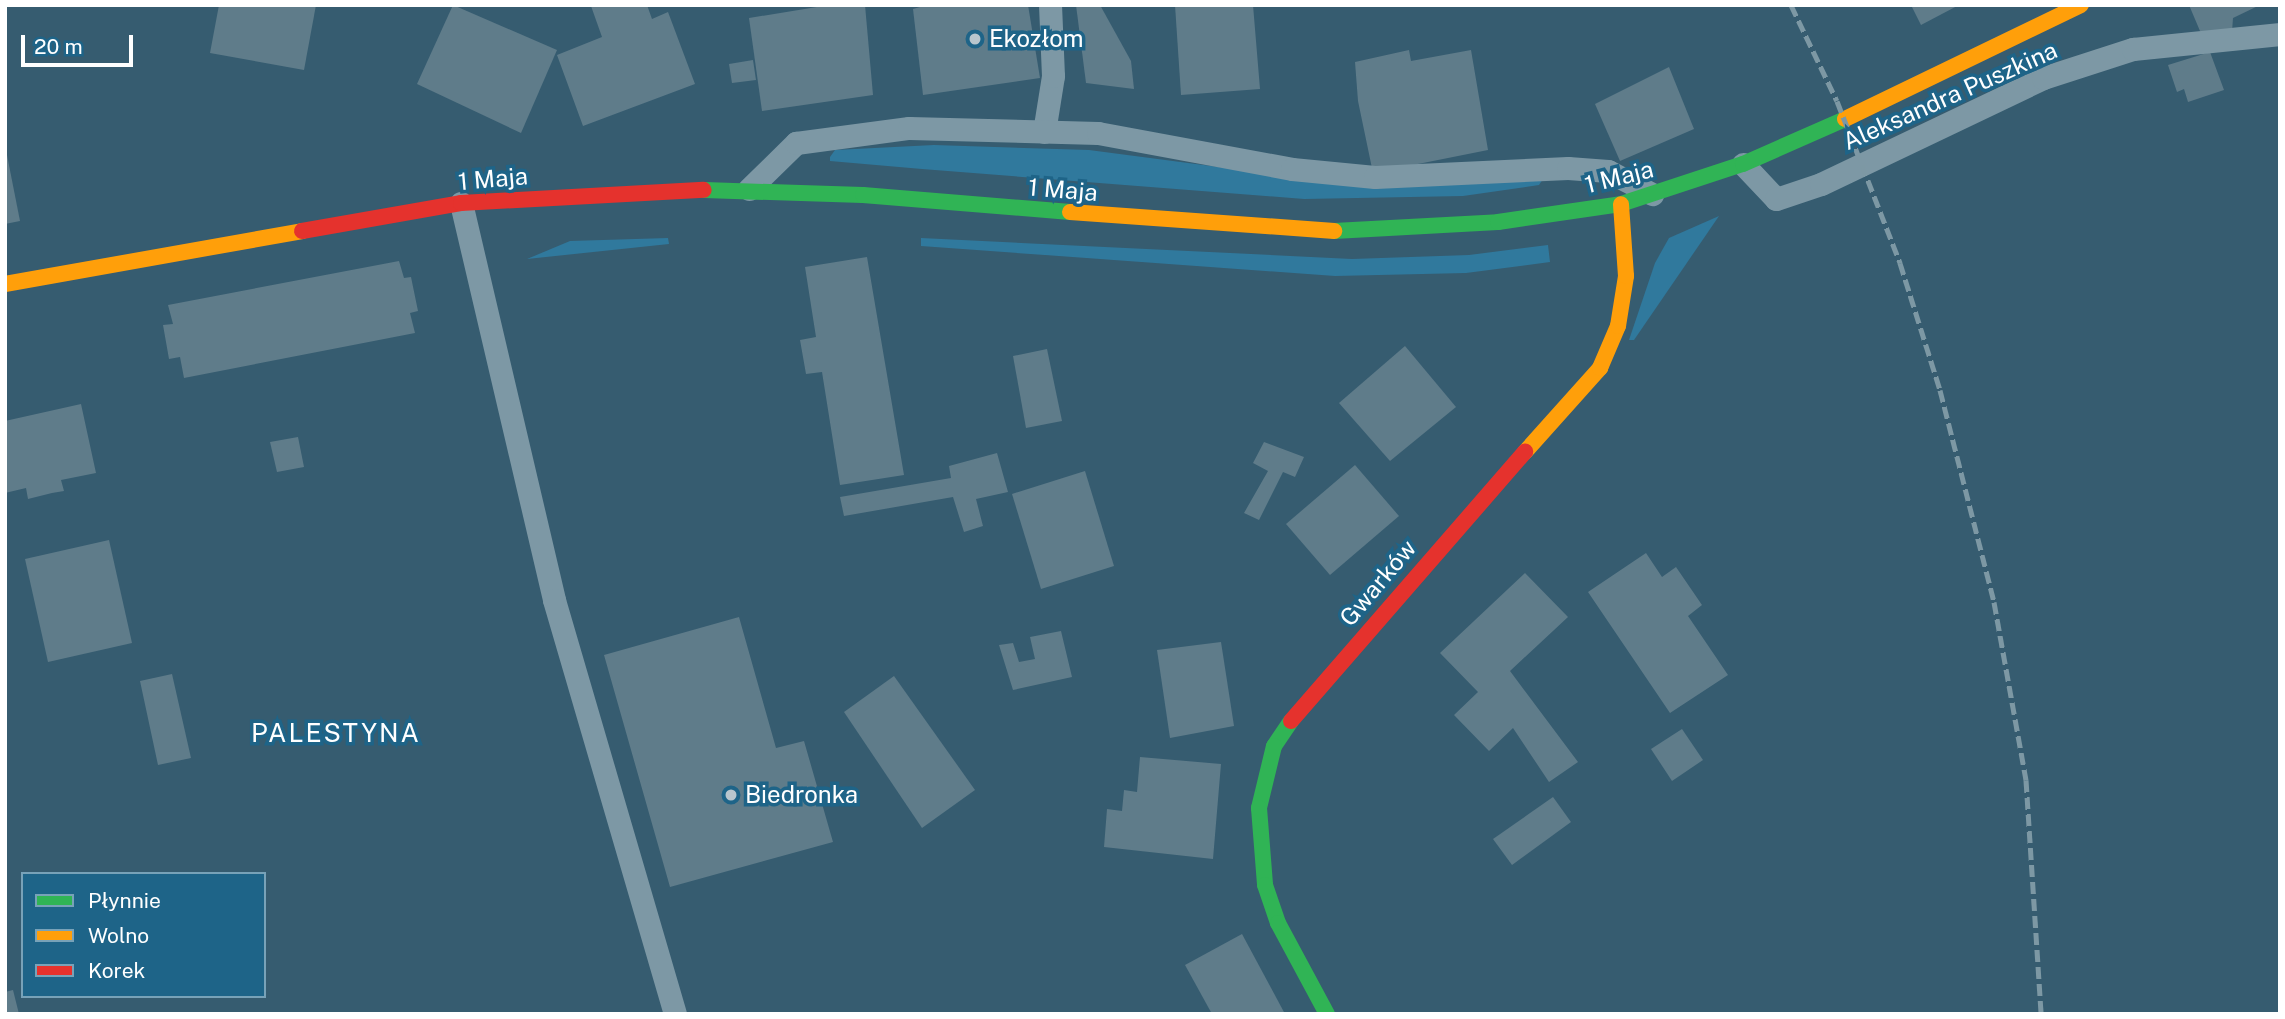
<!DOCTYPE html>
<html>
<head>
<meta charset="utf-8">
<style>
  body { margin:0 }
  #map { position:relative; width:2285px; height:1019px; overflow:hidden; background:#365c70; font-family:"Public Sans",sans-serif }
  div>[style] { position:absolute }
  .green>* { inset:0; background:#30799d }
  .building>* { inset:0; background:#5f7c8a }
  .lane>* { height:23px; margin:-11.5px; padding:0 11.5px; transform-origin:11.5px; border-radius:11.5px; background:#7d98a5 }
  .fast>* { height:16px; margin:-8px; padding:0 8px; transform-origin:8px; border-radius:8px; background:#30b455 }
  .slow>* { height:16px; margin:-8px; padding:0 8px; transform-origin:8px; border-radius:8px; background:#ff9f0a }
  .jam>* { height:16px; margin:-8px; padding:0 8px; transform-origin:8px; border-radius:8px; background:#e5322d }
  .rail>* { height:5px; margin-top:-2.5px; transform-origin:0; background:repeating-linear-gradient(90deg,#7d98a4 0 12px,transparent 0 17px) }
  .dots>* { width:19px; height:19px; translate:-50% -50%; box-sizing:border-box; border:4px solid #1e6488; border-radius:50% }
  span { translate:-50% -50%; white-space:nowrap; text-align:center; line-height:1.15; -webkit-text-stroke:7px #1e6488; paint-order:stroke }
  .poi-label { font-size:24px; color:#fff }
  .left { translate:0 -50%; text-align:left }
  .street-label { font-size:24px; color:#fff }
  .neighbourhood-label { font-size:26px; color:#fff; letter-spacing:2px }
  .frame { position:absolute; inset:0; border:7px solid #fff; pointer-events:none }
  .legend { position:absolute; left:21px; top:872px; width:245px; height:126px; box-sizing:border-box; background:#1e6488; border:2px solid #78a2b8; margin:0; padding:9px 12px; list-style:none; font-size:21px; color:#fff }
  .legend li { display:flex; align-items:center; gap:14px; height:35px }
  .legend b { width:35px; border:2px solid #78a2b8 }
  .scale { position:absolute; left:21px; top:35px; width:112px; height:32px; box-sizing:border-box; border:4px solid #fff; border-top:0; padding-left:9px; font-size:21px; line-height:24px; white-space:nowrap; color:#fff; -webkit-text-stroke:5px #1e6488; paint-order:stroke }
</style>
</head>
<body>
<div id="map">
  <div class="green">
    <i style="clip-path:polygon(934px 145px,1089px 150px,1280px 175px,1543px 179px,1539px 185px,1463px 196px,1304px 199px,922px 169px,830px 161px,830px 157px,835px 150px)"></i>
    <i style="clip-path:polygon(1719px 216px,1634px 340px,1629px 340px,1655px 263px,1669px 238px)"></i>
    <i style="clip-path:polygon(668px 238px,669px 244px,527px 259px,570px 241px)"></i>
    <i style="clip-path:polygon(921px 238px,1352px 259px,1469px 255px,1548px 245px,1550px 262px,1466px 273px,1335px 276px,921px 246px)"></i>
  </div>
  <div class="building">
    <i style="clip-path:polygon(219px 5px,316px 5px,304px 70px,210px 53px)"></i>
    <i style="clip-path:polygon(453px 5px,557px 50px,521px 133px,417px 84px)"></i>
    <i style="clip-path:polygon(647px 5px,652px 19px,668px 12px,695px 84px,583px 126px,557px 55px,602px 37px,591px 6px)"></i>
    <i style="clip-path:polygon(829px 5px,865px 5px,873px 95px,762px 111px,749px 18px)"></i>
    <i style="clip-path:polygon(927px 5px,1028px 5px,1040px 78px,923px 95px,913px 9px)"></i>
    <i style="clip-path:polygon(1076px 5px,1100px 5px,1131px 61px,1134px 89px,1086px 83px)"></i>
    <i style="clip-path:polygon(1175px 5px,1253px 5px,1260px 89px,1181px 95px)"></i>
    <i style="clip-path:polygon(1911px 5px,1959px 5px,1921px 25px)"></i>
    <i style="clip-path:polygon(2189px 5px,2260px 5px,2233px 18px,2232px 32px,2200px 31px)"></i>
    <i style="clip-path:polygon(1409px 50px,1411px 61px,1471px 50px,1488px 150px,1373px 173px,1358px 101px,1355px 62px)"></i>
    <i style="clip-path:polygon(2210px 52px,2224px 90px,2188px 102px,2184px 89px,2177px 92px,2168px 65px)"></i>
    <i style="clip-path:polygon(753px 60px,756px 80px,732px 83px,729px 64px)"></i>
    <i style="clip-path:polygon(1669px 67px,1694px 129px,1620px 161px,1595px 104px)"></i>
    <i style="clip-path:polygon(5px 145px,20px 221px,5px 224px)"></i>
    <i style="clip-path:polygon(867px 257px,904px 475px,840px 485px,822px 372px,806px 374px,800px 340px,816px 337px,805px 267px)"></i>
    <i style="clip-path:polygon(399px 261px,404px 278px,411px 277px,418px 311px,410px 313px,415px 333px,184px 378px,180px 357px,169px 359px,163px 325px,173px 324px,168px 305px)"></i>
    <i style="clip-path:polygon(1405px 346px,1456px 407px,1390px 461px,1339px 403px)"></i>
    <i style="clip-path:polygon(1047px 349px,1062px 421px,1026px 428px,1013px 356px)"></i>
    <i style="clip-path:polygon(81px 404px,96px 473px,61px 480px,64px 491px,52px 493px,28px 499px,26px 488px,5px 493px,5px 421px)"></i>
    <i style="clip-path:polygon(298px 437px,304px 467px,277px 472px,270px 442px)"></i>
    <i style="clip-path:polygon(1264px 442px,1304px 457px,1295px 477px,1283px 472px,1259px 520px,1244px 513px,1268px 471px,1253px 463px)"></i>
    <i style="clip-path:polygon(997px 453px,1008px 492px,976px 499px,983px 526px,964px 532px,953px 497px,844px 516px,840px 497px,951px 478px,949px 466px)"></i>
    <i style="clip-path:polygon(1355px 465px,1399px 516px,1330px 575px,1286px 524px)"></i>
    <i style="clip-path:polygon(1085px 471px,1114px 566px,1041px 589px,1012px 494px)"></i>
    <i style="clip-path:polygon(109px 540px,132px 643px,48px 662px,25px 559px)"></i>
    <i style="clip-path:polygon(1646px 553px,1662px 577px,1676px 567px,1702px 605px,1688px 616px,1728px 675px,1670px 713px,1588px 592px)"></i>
    <i style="clip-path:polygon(1525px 573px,1568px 617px,1510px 671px,1578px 762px,1549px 782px,1513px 728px,1489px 751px,1454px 715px,1478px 692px,1440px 653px)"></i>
    <i style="clip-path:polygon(739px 617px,776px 748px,804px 741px,833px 842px,670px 887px,604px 655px)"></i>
    <i style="clip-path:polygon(1061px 631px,1072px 677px,1013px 690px,999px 645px,1013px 643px,1019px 662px,1035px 659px,1030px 637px)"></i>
    <i style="clip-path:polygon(1221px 642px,1234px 726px,1170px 738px,1157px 650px)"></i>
    <i style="clip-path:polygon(172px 674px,191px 758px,158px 765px,140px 681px)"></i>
    <i style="clip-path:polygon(894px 676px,975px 790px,922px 828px,844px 712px)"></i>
    <i style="clip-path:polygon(1682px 729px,1703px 760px,1672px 781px,1651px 749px)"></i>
    <i style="clip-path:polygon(1140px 757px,1221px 764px,1213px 859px,1104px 847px,1107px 809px,1122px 811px,1124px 790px,1137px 792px)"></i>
    <i style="clip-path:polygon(1553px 797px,1571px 822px,1512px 865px,1493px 839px)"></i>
    <i style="clip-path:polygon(1242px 934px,1285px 1014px,1212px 1014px,1185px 965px)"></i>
    <i style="clip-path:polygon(13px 990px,19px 1014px,5px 1014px,5px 992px)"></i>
  </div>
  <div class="lane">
    <i style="left:1044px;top:132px;width:57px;rotate:-80.9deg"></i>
    <i style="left:1053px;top:76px;width:71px;rotate:-92.4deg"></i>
    <i style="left:1743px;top:164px;width:48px;rotate:46.7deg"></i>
    <i style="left:1776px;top:199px;width:47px;rotate:-18.4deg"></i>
    <i style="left:1821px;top:184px;width:246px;rotate:-25.5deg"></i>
    <i style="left:2043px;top:78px;width:95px;rotate:-17.9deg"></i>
    <i style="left:2133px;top:49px;width:148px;rotate:-5.8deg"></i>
    <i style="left:749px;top:189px;width:66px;rotate:-44.4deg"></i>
    <i style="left:796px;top:143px;width:114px;rotate:-7.6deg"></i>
    <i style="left:909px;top:128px;width:189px;rotate:1.5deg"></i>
    <i style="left:1098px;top:133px;width:197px;rotate:10.5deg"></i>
    <i style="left:1292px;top:169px;width:83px;rotate:5.5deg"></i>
    <i style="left:1375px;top:177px;width:193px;rotate:-2.7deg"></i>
    <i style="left:1568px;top:168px;width:40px;rotate:4.3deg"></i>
    <i style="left:1608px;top:171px;width:50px;rotate:27.6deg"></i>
    <i style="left:461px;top:203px;width:408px;rotate:76.8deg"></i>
    <i style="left:554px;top:600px;width:431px;rotate:73.7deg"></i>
  </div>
  <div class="fast">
    <i style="left:704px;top:190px;width:159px;rotate:1.8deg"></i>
    <i style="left:863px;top:195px;width:208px;rotate:4.7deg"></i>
    <i style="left:1334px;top:231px;width:164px;rotate:-3.1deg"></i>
    <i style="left:1498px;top:222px;width:124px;rotate:-8.3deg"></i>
    <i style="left:1621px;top:204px;width:128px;rotate:-18.2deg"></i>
    <i style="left:1743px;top:164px;width:111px;rotate:-23.8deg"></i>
    <i style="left:1291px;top:721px;width:30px;rotate:124deg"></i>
    <i style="left:1274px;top:746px;width:64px;rotate:103.6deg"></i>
    <i style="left:1259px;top:808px;width:77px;rotate:85.5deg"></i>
    <i style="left:1265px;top:885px;width:40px;rotate:71.1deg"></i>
    <i style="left:1278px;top:923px;width:103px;rotate:61.7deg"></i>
  </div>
  <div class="slow">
    <i style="left:1845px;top:119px;width:262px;rotate:-25.8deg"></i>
    <i style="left:1070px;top:212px;width:265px;rotate:4.1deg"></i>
    <i style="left:5px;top:284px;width:302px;rotate:-10.1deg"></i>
    <i style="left:1525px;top:452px;width:113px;rotate:-48.2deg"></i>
    <i style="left:1600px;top:368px;width:46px;rotate:-66.8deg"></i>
    <i style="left:1618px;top:326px;width:51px;rotate:-80.9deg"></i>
    <i style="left:1626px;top:276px;width:72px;rotate:-94deg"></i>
  </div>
  <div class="jam">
    <i style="left:302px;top:231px;width:161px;rotate:-10deg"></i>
    <i style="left:461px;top:203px;width:243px;rotate:-3.1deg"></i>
    <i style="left:1291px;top:721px;width:357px;rotate:-49deg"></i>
  </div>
  <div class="rail">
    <i style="left:1791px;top:5px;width:106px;rotate:64.4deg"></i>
    <i style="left:1837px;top:101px;width:174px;rotate:68.7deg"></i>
    <i style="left:1900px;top:263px;width:133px;rotate:72.5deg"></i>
    <i style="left:1940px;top:390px;width:219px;rotate:75.7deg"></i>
    <i style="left:1994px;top:602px;width:181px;rotate:79.8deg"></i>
    <i style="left:2026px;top:780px;width:234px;rotate:86.3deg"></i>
  </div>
  <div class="dots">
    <i style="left:975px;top:39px;background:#b9c6cd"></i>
    <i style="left:731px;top:795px;background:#b9c6cd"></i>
  </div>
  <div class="poi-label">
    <span class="left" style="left:989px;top:39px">Ekozłom</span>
    <span class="left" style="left:745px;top:795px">Biedronka</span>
  </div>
  <div class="street-label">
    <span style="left:1950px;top:96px;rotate:-24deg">Aleksandra Puszkina</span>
    <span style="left:1619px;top:177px;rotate:-14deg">1 Maja</span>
    <span style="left:493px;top:179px;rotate:-5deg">1 Maja</span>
    <span style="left:1063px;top:190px;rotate:5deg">1 Maja</span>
    <span style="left:1378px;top:583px;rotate:-50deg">Gwarków</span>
  </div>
  <div class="neighbourhood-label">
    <span style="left:336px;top:733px">PALESTYNA</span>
  </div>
  <div class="frame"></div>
  <ul class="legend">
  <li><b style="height:9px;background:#30b455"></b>Płynnie</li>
  <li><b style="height:9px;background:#ff9f0a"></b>Wolno</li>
  <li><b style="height:9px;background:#e5322d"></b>Korek</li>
  </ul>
  <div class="scale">20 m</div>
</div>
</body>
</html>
